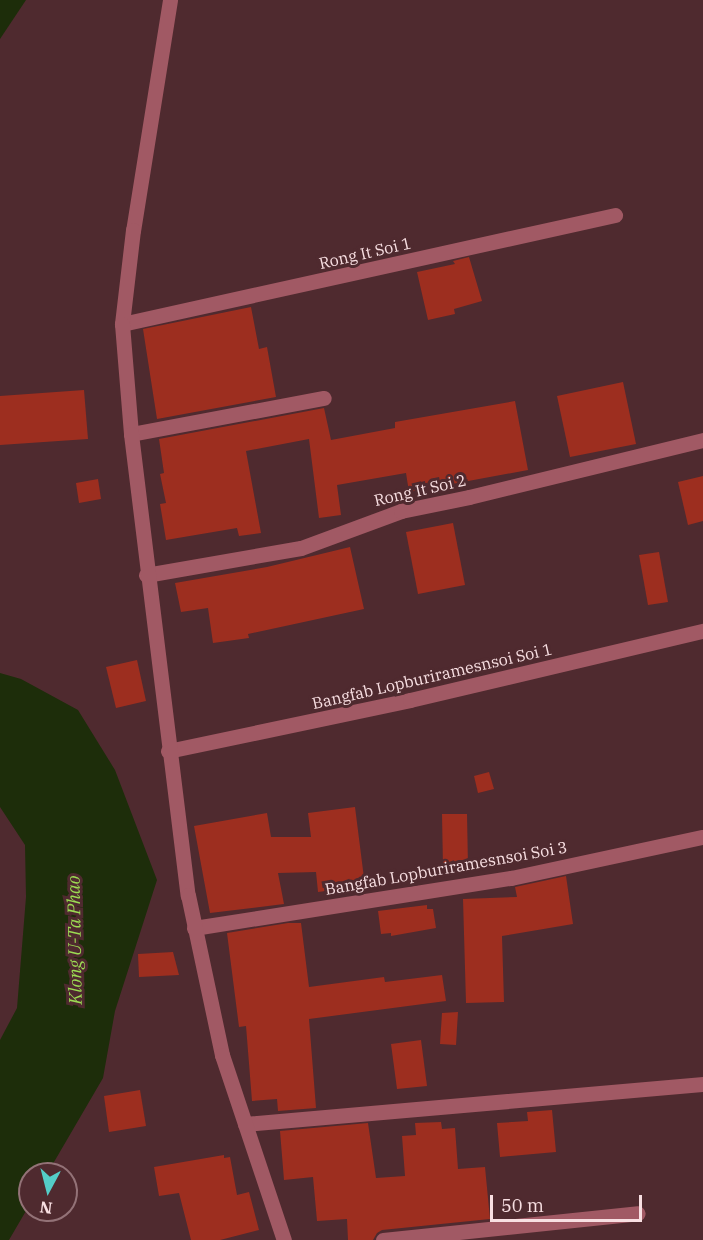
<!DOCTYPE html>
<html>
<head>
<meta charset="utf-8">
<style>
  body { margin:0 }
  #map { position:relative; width:703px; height:1240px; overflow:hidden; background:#4f2a2f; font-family:"IBM Plex Serif",serif }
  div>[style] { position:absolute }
  .water>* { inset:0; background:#1d2d0a }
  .building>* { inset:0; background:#9d2e1f }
  .minor>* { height:15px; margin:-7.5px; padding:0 7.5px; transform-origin:7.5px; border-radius:7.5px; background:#a15964 }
  .tertiary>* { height:15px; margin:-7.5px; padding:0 7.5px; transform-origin:7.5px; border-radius:7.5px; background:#a15964 }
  span { translate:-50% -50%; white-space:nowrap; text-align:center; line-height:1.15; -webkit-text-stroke:6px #4f2a2f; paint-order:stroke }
  .street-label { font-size:16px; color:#f8dfe2 }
  .water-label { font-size:18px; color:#9cdc53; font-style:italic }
  .north { position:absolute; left:18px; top:1162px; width:60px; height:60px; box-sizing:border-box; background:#4f2a2f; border:2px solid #937277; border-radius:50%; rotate:187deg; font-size:16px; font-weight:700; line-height:24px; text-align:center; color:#f8dfe2 }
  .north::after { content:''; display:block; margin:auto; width:21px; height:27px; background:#54cdc7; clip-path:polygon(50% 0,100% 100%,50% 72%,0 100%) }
  .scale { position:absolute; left:490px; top:1195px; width:152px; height:27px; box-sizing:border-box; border:3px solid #f8dfe2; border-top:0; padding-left:8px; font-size:18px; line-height:21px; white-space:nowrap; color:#f8dfe2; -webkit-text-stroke:4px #4f2a2f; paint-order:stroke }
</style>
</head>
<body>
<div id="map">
  <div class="water">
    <i style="clip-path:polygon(0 0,26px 0,0 39px)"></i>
    <i style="clip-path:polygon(0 673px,21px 679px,78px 710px,115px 770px,157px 880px,115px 1011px,103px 1078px,47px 1174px,30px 1174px,30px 1204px,9px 1240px,0 1240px,0 1040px,17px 1008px,26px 897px,25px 845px,0 807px)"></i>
  </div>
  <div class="building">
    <i style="clip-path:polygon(469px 257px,482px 301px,454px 309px,455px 314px,428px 320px,417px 272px,455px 264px,453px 261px)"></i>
    <i style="clip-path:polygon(251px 307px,259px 349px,267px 347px,276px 397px,157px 419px,143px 329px)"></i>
    <i style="clip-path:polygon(623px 382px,636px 444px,570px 457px,557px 396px)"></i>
    <i style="clip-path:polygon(84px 390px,88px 439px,0 445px,0 396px)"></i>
    <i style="clip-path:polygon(515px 401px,528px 470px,409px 492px,406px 473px,337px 485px,341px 515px,319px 518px,309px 439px,246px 451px,261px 533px,239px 536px,237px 528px,166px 540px,160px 504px,166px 503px,160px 474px,164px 473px,159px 439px,324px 408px,331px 440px,395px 428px,395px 422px)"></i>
    <i style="clip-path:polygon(703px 476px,703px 521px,688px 525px,678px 482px)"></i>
    <i style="clip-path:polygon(98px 479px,101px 499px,79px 503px,76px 483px)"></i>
    <i style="clip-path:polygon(453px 523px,465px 585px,418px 594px,406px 532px)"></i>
    <i style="clip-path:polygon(350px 547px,364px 609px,248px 634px,249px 638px,213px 643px,208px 608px,181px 612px,175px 583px,267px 567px)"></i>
    <i style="clip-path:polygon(659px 552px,668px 602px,648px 605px,639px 555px)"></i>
    <i style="clip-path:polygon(137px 660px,146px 701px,116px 708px,106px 667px)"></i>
    <i style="clip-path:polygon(489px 772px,494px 789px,478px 793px,474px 776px)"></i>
    <i style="clip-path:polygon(355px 807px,365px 886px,318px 892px,316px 872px,278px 873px,284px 904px,210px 913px,194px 826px,267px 813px,271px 837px,311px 837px,308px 813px)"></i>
    <i style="clip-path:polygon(442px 814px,467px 814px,468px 867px,443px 867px)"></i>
    <i style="clip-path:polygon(566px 876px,573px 924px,502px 936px,504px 1002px,466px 1003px,463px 899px,517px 897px,515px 887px)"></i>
    <i style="clip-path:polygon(427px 905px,427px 909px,433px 909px,436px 928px,391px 936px,391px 933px,381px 934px,378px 911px)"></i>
    <i style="clip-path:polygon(288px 923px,301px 923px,309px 987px,384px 977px,385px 982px,442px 975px,446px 1001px,309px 1019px,316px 1108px,278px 1111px,277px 1099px,252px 1101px,246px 1026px,239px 1027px,227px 933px)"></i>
    <i style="clip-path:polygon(173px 952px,179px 975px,139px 977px,138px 954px)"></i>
    <i style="clip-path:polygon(458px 1012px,456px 1045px,440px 1044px,442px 1013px)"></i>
    <i style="clip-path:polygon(421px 1040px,427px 1086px,397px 1089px,391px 1044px)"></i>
    <i style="clip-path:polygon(140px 1090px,146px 1126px,109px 1132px,104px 1096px)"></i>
    <i style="clip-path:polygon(552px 1110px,556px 1152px,500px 1157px,497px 1123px,528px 1121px,527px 1112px)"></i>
    <i style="clip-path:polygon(441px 1122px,442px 1129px,455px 1128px,458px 1169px,485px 1167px,490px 1219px,382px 1230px,377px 1233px,373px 1240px,348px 1240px,347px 1219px,317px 1221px,313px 1177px,284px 1180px,280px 1131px,368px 1123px,376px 1178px,405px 1176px,402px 1136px,416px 1135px,415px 1123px)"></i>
    <i style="clip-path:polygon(224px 1155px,224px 1158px,230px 1157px,237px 1195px,249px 1192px,259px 1230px,220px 1240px,191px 1240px,179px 1193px,159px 1196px,154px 1167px)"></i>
  </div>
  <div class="minor">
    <i style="left:122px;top:324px;width:505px;rotate:-12.47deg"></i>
    <i style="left:131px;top:434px;width:196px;rotate:-10.6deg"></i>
    <i style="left:146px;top:575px;width:157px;rotate:-9.9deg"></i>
    <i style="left:301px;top:548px;width:107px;rotate:-20.3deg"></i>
    <i style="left:401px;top:511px;width:69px;rotate:-11.6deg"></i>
    <i style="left:469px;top:497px;width:241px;rotate:-13.7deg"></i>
    <i style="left:168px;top:751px;width:247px;rotate:-11.9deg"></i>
    <i style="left:410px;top:700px;width:301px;rotate:-13.3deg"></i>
    <i style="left:194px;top:928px;width:321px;rotate:-9deg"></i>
    <i style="left:511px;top:878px;width:196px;rotate:-12.1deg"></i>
    <i style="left:245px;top:1124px;width:460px;rotate:-5deg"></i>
    <i style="left:383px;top:1240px;width:256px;rotate:-6deg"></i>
  </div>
  <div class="tertiary">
    <i style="left:170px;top:0;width:233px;rotate:99.1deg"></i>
    <i style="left:133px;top:230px;width:95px;rotate:96.7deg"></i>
    <i style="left:122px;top:324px;width:110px;rotate:85.3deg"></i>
    <i style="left:131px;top:434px;width:465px;rotate:83deg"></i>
    <i style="left:188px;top:895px;width:164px;rotate:78deg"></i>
    <i style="left:222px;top:1055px;width:195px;rotate:71.5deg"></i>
  </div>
  <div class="street-label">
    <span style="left:365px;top:253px;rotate:-13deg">Rong It Soi 1</span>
    <span style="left:420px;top:490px;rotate:-13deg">Rong It Soi 2</span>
    <span style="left:432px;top:676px;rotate:-13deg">Bangfab Lopburiramesnsoi Soi 1</span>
    <span style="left:446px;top:868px;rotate:-10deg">Bangfab Lopburiramesnsoi Soi 3</span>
  </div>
  <div class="water-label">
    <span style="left:75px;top:940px;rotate:-91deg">Klong U-Ta Phao</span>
  </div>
  <div class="north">N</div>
  <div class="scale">50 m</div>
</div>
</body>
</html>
